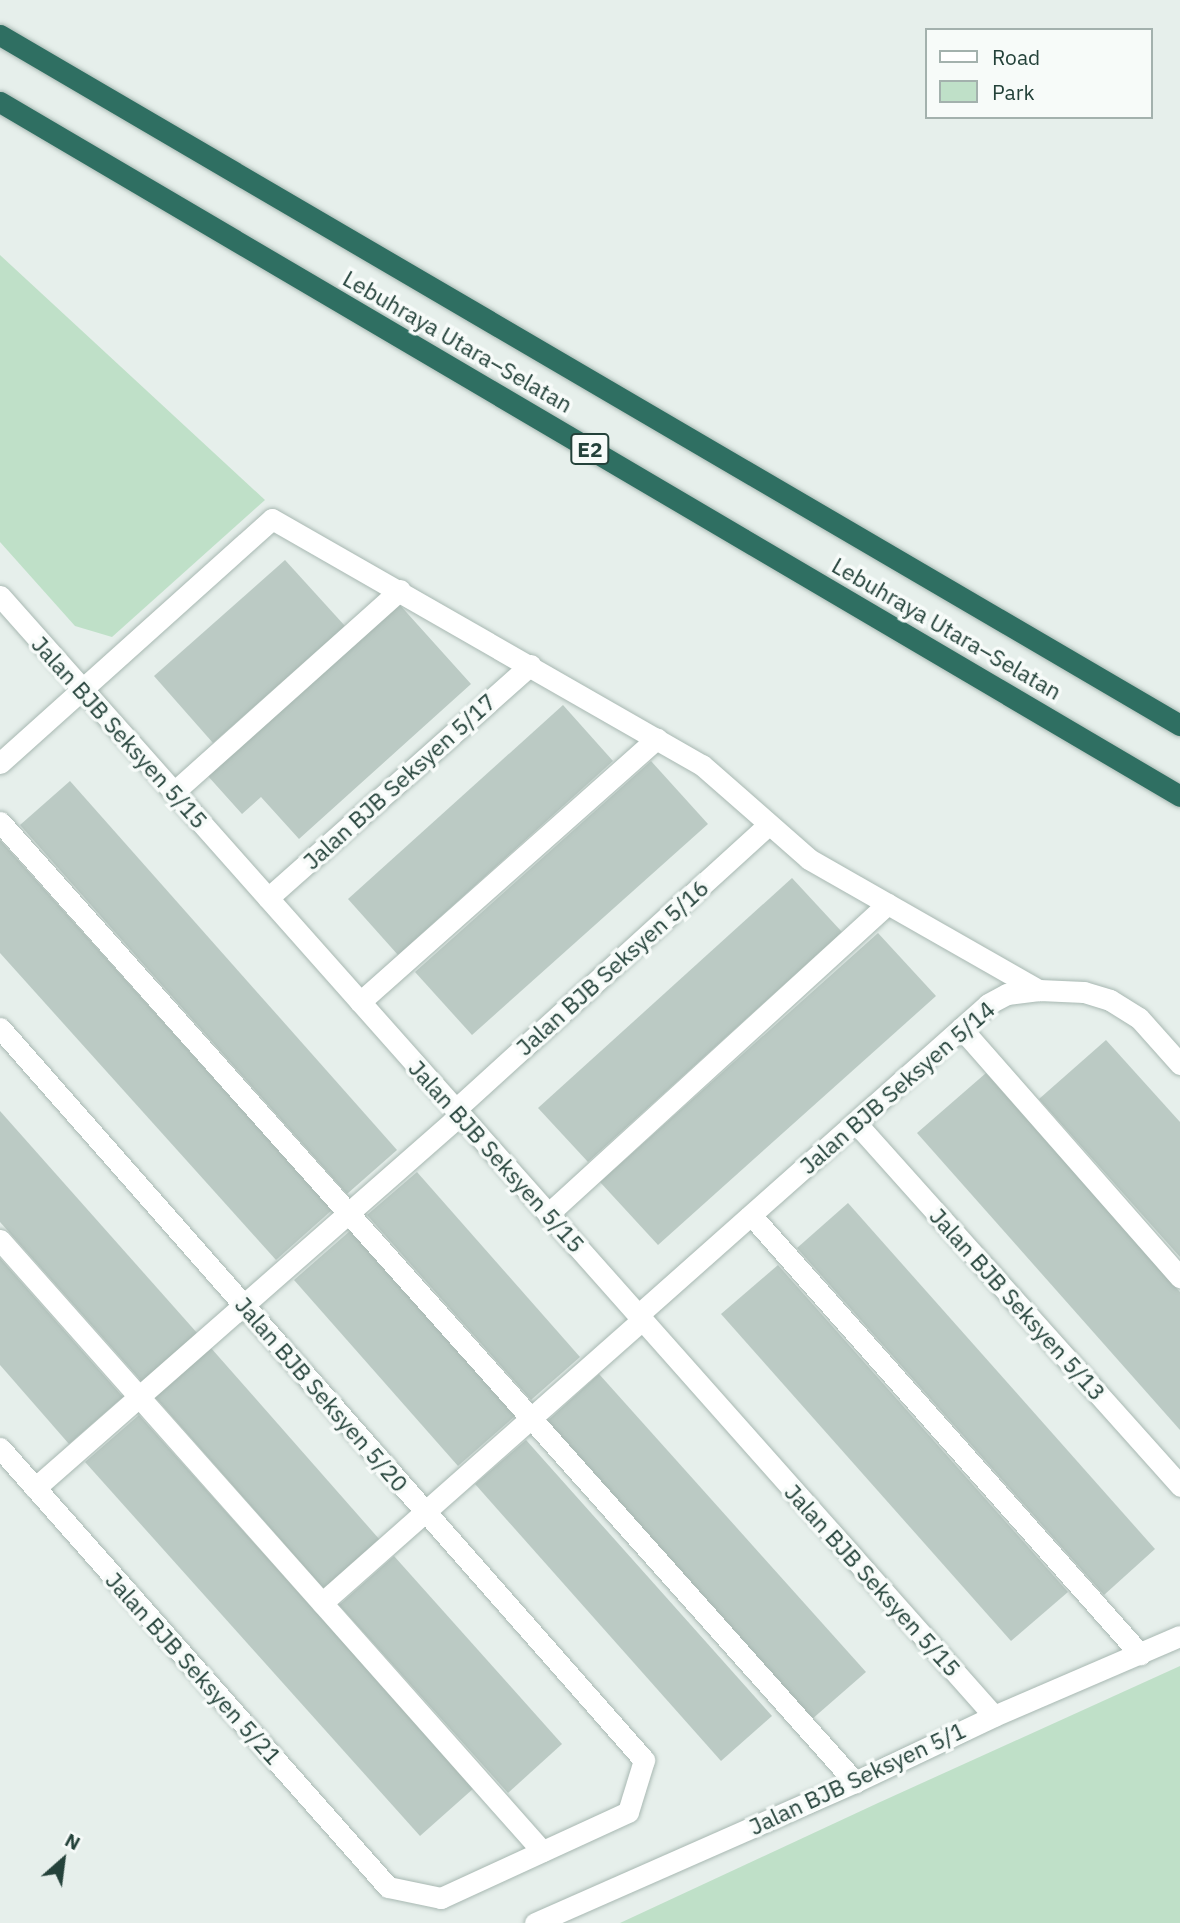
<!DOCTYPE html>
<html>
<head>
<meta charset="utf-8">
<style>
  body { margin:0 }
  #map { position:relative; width:1180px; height:1923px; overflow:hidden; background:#e6efeb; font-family:"IBM Plex Sans",sans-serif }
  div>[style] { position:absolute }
  .green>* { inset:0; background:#bfe0c8 }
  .building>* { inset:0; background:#bbcac4 }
  .roads { filter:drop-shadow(0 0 2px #a8b8b2) drop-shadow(0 0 2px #a8b8b2) }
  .minor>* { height:21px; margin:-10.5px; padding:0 10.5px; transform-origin:10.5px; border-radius:10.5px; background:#fff }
  .highway>* { height:21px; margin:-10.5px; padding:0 10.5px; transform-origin:10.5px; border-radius:10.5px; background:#2f6f62 }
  span { translate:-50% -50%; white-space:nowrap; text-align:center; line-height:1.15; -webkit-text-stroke:7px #f7fbf9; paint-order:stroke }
  .shield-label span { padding:2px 5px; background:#f7fbf9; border:2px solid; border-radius:5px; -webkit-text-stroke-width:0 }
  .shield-label { font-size:21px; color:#24423a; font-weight:700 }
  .street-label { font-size:23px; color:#24423a }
  .legend { position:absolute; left:925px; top:28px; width:228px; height:91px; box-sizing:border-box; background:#f7fbf9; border:2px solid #a3b1ad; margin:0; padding:9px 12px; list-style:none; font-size:21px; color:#24423a }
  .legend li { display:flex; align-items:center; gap:14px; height:35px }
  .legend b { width:35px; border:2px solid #a3b1ad }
  .north { position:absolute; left:28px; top:1825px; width:70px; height:70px; -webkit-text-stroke:5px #f7fbf9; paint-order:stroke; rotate:28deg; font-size:19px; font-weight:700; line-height:28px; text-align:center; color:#24423a }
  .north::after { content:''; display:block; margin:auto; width:24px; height:32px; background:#24423a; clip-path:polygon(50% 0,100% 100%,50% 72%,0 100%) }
</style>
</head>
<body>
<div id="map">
  <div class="green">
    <i style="clip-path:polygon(0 255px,265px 500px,112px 637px,75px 626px,0 542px)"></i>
    <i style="clip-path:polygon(1180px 1666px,1180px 1923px,620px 1923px,878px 1803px)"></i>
  </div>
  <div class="building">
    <i style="clip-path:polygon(285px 560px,345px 626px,213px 743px,154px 676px)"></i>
    <i style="clip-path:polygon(399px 604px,471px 684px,299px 839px,261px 797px,242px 814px,207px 775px)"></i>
    <i style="clip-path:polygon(563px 705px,613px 761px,398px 955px,348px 899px)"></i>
    <i style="clip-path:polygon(651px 761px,708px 824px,472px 1035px,415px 972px)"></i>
    <i style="clip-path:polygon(70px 781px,397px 1150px,347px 1194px,20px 825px)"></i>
    <i style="clip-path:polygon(0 840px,332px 1210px,276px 1260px,0 953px)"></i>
    <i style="clip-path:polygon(792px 878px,842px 932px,588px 1162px,538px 1108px)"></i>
    <i style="clip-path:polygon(878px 933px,936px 996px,658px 1245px,600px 1182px)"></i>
    <i style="clip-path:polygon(1106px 1040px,1180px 1122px,1180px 1257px,1039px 1099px)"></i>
    <i style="clip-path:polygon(986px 1073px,1180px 1292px,1180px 1430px,917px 1133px)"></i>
    <i style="clip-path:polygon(0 1111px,198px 1334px,143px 1383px,0 1222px)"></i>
    <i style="clip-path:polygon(417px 1172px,580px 1357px,531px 1400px,367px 1215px)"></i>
    <i style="clip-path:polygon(848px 1203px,1155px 1549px,1104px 1595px,797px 1248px)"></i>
    <i style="clip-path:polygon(351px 1230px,515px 1416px,458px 1466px,294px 1280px)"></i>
    <i style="clip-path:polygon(0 1258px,123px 1397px,69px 1444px,0 1365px)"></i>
    <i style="clip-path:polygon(778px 1265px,1068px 1592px,1011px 1641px,721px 1314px)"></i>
    <i style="clip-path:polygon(211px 1348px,380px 1540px,324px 1589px,155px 1397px)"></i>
    <i style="clip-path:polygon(599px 1374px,866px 1672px,811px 1720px,545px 1423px)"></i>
    <i style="clip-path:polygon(139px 1415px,474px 1788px,420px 1836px,85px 1462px)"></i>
    <i style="clip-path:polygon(526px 1440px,772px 1716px,721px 1761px,475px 1484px)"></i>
    <i style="clip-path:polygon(394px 1556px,562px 1744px,508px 1793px,339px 1605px)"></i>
  </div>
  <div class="roads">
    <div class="minor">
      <i style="left:0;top:596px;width:1497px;rotate:48.41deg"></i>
      <i style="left:0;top:763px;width:365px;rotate:-41.9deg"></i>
      <i style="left:272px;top:519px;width:495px;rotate:29.8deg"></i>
      <i style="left:702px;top:765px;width:142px;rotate:41.3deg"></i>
      <i style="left:809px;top:859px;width:265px;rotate:29.7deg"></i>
      <i style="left:174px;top:792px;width:303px;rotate:-41.8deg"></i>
      <i style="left:0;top:822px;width:1286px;rotate:48.31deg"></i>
      <i style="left:268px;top:898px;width:351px;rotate:-41.6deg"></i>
      <i style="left:360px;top:1002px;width:397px;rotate:-41.6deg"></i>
      <i style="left:0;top:1028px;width:975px;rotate:48.66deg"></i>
      <i style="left:644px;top:1760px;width:54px;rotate:107.1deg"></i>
      <i style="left:628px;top:1812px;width:206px;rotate:155.3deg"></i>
      <i style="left:441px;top:1898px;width:54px;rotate:-168.3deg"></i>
      <i style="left:388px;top:1887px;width:586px;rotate:-131.47deg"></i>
      <i style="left:961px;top:1028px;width:332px;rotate:48.7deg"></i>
      <i style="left:456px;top:1109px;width:423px;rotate:-42.3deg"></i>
      <i style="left:856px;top:1123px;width:487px;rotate:48.2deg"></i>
      <i style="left:548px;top:1214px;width:460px;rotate:-42.4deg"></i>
      <i style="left:751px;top:1215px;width:587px;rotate:48.46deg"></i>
      <i style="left:0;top:1240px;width:817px;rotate:48.42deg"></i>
      <i style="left:638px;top:1315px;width:468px;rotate:-41.6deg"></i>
      <i style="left:988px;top:1004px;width:21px;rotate:-28deg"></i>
      <i style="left:1007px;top:994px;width:32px;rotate:-7deg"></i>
      <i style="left:1039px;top:990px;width:45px;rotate:2.5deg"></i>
      <i style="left:1084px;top:992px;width:27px;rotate:17deg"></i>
      <i style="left:1110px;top:1000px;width:34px;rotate:32deg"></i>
      <i style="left:1139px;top:1018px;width:62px;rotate:48.3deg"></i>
      <i style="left:35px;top:1488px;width:565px;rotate:-41.27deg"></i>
      <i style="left:322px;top:1603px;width:427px;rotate:-41.5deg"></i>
      <i style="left:535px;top:1923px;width:350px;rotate:-23.8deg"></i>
      <i style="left:855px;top:1782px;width:154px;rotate:-25.4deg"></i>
      <i style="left:994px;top:1716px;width:202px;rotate:-23.3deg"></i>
    </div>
    <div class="highway">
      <i style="left:0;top:35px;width:1367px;rotate:30.32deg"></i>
      <i style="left:0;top:102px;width:1369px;rotate:30.46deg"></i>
    </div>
  </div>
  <div class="shield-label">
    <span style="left:590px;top:449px">E2</span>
  </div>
  <div class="street-label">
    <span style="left:458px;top:341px;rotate:30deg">Lebuhraya Utara–Selatan</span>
    <span style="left:947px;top:628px;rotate:30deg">Lebuhraya Utara–Selatan</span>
    <span style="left:120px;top:732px;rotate:48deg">Jalan BJB Seksyen 5/15</span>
    <span style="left:399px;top:781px;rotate:-42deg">Jalan BJB Seksyen 5/17</span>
    <span style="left:612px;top:967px;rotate:-42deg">Jalan BJB Seksyen 5/16</span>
    <span style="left:897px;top:1087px;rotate:-41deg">Jalan BJB Seksyen 5/14</span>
    <span style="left:497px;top:1156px;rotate:48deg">Jalan BJB Seksyen 5/15</span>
    <span style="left:1018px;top:1304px;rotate:48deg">Jalan BJB Seksyen 5/13</span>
    <span style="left:322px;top:1394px;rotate:49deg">Jalan BJB Seksyen 5/20</span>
    <span style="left:873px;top:1580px;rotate:48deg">Jalan BJB Seksyen 5/15</span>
    <span style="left:194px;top:1668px;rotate:48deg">Jalan BJB Seksyen 5/21</span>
    <span style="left:857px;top:1778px;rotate:-25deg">Jalan BJB Seksyen 5/1</span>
  </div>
  <ul class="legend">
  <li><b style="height:9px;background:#fff"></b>Road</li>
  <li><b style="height:19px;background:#bfe0c8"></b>Park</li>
  </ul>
  <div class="north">N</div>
</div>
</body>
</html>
